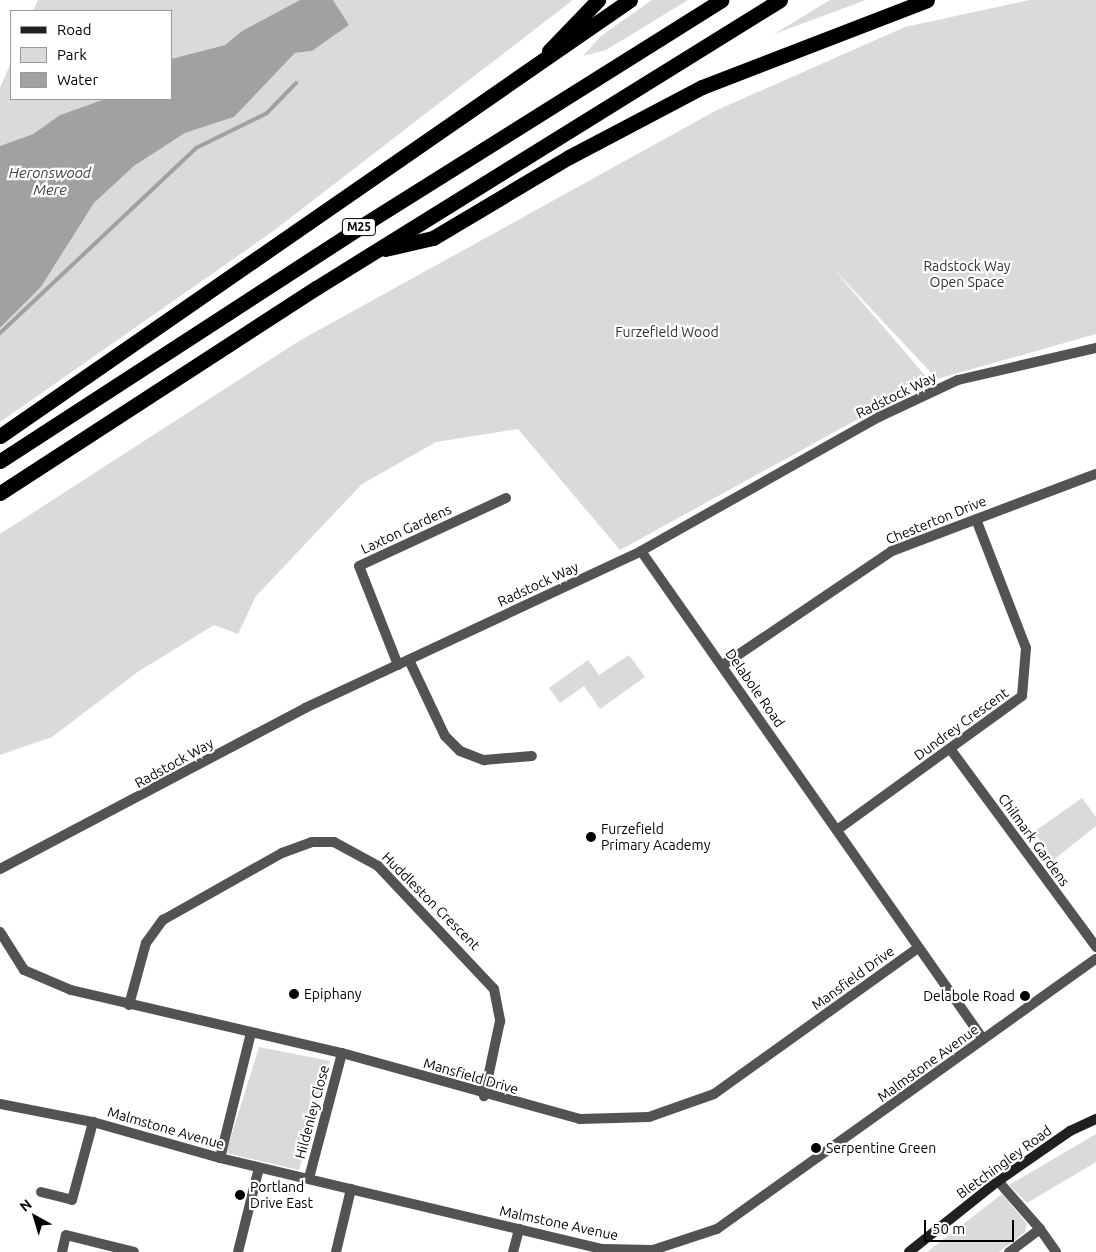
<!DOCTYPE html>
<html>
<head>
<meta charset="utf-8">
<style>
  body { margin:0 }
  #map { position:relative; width:1096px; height:1252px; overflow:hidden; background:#fff; font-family:Ubuntu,sans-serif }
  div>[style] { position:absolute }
  .green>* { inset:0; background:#dadada }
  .water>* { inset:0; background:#a1a1a1 }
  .stream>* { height:4px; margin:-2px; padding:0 2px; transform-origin:2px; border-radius:2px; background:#a1a1a1 }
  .street>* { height:10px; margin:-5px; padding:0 5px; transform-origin:5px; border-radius:5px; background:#535353 }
  .secondary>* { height:10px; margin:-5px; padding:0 5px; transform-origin:5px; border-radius:5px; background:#202020 }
  .highway>* { height:15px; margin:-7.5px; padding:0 7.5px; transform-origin:7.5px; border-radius:7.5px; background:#000 }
  .dots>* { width:14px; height:14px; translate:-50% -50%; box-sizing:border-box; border:2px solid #fff; border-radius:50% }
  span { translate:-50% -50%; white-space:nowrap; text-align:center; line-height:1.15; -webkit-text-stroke:4.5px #fff; paint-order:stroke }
  .shield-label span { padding:1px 4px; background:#fff; border:1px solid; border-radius:4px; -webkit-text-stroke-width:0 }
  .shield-label { font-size:12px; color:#000; font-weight:700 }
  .park-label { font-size:14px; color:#313131 }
  .street-label { font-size:14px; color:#000 }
  .poi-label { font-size:14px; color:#000 }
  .left { translate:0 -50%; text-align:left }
  .right { translate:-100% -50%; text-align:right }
  .water-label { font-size:15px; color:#424242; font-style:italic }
  .legend { position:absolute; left:10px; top:10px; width:162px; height:90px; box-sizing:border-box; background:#fff; border:1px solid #999; margin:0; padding:6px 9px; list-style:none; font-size:15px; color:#000 }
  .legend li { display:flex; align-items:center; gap:10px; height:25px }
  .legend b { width:25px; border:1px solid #999 }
  .north { position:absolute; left:10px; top:1192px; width:50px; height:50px; -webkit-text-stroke:4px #fff; paint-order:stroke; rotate:321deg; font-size:14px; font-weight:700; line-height:20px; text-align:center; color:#000 }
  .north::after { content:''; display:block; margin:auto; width:18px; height:22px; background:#000; clip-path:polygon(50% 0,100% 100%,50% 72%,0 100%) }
  .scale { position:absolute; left:924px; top:1220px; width:90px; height:22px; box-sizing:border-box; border:2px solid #000; border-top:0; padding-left:6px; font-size:15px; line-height:18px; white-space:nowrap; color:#000; -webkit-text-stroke:4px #fff; paint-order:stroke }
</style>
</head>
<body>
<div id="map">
  <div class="green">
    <i style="clip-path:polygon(38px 0,300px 0,242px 31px,225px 45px,171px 59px,171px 11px,33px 11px)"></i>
    <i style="clip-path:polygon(333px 0,573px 0,272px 232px,0 422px,0 328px,41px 287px,94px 203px,134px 166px,185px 133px,234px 117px,295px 53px,312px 51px,349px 25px)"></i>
    <i style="clip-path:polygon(652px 0,688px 0,606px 50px,583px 56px,601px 36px)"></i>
    <i style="clip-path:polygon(830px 0,866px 0,774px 34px)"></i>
    <i style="clip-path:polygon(1029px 0,1096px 0,1096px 334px,937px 379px,831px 266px,929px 380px,620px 550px,518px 429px,436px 442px,362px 484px,256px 596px,238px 634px,214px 625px,139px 671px,52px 737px,0 755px,0 534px,299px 341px,717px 110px,905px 27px)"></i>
    <i style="clip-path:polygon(11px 62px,11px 99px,105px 99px,60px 115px,33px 134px,0 146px,0 88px)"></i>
    <i style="clip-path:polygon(629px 655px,645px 677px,600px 709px,584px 686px,560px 703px,549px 688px,588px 660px,599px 675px)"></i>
    <i style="clip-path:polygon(1082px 798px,1096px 817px,1096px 826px,1052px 861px,1031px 834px)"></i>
    <i style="clip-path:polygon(259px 1047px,330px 1061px,299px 1170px,226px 1153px)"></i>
    <i style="clip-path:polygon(1096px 1134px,1096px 1162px,1027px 1203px,1009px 1185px)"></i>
    <i style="clip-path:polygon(1002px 1194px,1027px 1224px,1025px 1232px,999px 1252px,927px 1252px)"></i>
  </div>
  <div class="water">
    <i style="clip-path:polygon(300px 0,333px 0,349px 25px,312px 51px,295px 53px,234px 117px,185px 133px,134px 166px,94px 203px,41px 287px,0 328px,0 146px,33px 134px,60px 115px,105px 99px,171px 99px,171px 59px,225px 45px,242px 31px)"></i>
  </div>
  <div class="stream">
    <i style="left:0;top:333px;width:270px;rotate:-43.3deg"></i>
    <i style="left:196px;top:148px;width:79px;rotate:-26.2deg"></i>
    <i style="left:267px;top:113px;width:42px;rotate:-46deg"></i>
  </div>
  <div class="street">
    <i style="left:641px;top:551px;width:596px;rotate:54.98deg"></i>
    <i style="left:409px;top:660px;width:84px;rotate:64.7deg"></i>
    <i style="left:445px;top:736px;width:21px;rotate:45deg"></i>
    <i style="left:460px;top:751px;width:26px;rotate:21deg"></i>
    <i style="left:484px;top:760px;width:48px;rotate:-4.8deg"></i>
    <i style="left:398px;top:665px;width:106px;rotate:-111.5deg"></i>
    <i style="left:359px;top:566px;width:162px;rotate:-24.8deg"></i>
    <i style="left:723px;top:665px;width:204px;rotate:-34deg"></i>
    <i style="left:892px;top:551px;width:218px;rotate:-20.7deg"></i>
    <i style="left:951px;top:750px;width:245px;rotate:53.6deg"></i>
    <i style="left:837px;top:830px;width:228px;rotate:-35.9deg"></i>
    <i style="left:1022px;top:696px;width:48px;rotate:-85.2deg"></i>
    <i style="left:1026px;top:648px;width:138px;rotate:-111.2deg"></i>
    <i style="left:0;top:869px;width:345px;rotate:-27.8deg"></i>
    <i style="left:305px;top:708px;width:371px;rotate:-25deg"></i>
    <i style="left:641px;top:551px;width:273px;rotate:-29.4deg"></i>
    <i style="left:879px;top:417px;width:87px;rotate:-25.1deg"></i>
    <i style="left:958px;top:380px;width:142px;rotate:-13.1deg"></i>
    <i style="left:0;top:932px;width:45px;rotate:57.7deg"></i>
    <i style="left:24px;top:970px;width:51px;rotate:23.1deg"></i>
    <i style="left:71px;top:990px;width:278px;rotate:13.1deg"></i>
    <i style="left:342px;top:1053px;width:247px;rotate:15.5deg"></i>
    <i style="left:580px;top:1119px;width:69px;rotate:-1.7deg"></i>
    <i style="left:649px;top:1117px;width:69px;rotate:-19.5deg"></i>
    <i style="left:714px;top:1094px;width:251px;rotate:-35.6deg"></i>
    <i style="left:129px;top:1005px;width:64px;rotate:-74.7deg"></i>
    <i style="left:146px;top:943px;width:29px;rotate:-54deg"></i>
    <i style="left:163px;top:920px;width:137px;rotate:-29.4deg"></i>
    <i style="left:282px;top:853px;width:32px;rotate:-20deg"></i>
    <i style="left:312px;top:842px;width:22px"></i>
    <i style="left:334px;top:842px;width:50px;rotate:28.6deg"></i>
    <i style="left:378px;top:866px;width:169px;rotate:46.7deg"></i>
    <i style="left:494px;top:989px;width:33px;rotate:79deg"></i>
    <i style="left:500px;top:1021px;width:77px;rotate:102deg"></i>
    <i style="left:0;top:1104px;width:95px;rotate:11deg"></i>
    <i style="left:93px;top:1122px;width:132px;rotate:15.8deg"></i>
    <i style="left:220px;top:1158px;width:394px;rotate:13.4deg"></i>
    <i style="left:603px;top:1249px;width:50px;rotate:1.1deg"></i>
    <i style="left:653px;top:1250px;width:67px;rotate:-18.2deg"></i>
    <i style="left:717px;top:1229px;width:465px;rotate:-35.5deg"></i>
    <i style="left:220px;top:1158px;width:129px;rotate:-76.1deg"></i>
    <i style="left:309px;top:1178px;width:129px;rotate:-75.2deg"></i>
    <i style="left:998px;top:1181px;width:64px;rotate:48.8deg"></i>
    <i style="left:1040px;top:1229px;width:39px;rotate:143deg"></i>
    <i style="left:41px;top:1192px;width:32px;rotate:14deg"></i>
    <i style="left:72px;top:1200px;width:81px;rotate:-74.9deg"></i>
    <i style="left:1040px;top:1229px;width:28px;rotate:55deg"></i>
    <i style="left:62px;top:1252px;width:17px;rotate:-77deg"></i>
    <i style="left:66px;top:1235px;width:70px;rotate:14deg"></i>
    <i style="left:238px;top:1252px;width:87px;rotate:-76deg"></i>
    <i style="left:336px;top:1252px;width:65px;rotate:-76.6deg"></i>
    <i style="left:513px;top:1252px;width:24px;rotate:-75deg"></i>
  </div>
  <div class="secondary">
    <i style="left:909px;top:1252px;width:114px;rotate:-38.6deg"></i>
    <i style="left:998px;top:1181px;width:88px;rotate:-34.8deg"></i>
    <i style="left:1070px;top:1131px;width:29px;rotate:-25deg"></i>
  </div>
  <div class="highway">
    <i style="left:549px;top:51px;width:71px;rotate:-46.1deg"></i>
    <i style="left:385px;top:249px;width:49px;rotate:-12.9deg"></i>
    <i style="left:433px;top:238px;width:158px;rotate:-30.8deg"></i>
    <i style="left:569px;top:157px;width:150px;rotate:-27.8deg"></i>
    <i style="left:702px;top:87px;width:241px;rotate:-21.1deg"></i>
    <i style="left:0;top:436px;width:766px;rotate:-34.69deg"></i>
    <i style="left:0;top:461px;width:433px;rotate:-33deg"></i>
    <i style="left:363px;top:225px;width:423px;rotate:-32.1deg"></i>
    <i style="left:0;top:493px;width:377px;rotate:-33deg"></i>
    <i style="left:316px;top:288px;width:546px;rotate:-31.83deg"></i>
  </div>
  <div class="dots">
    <i style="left:591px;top:837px;background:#000"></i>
    <i style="left:294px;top:994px;background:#000"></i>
    <i style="left:1025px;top:996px;background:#000"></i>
    <i style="left:816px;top:1148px;background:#000"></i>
    <i style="left:240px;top:1195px;background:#000"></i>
  </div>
  <div class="shield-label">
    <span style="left:359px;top:227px">M25</span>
  </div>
  <div class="park-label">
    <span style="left:967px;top:274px">Radstock Way<br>Open Space</span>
    <span style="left:667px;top:332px">Furzefield Wood</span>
  </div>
  <div class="street-label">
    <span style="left:896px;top:395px;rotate:-26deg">Radstock Way</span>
    <span style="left:936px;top:520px;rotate:-22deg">Chesterton Drive</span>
    <span style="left:406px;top:529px;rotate:-25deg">Laxton Gardens</span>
    <span style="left:538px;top:584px;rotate:-25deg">Radstock Way</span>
    <span style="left:755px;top:688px;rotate:55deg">Delabole Road</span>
    <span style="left:961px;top:724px;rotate:-36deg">Dundrey Crescent</span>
    <span style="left:174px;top:763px;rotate:-29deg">Radstock Way</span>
    <span style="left:1034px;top:840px;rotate:54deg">Chilmark Gardens</span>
    <span style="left:431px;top:901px;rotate:45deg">Huddleston Crescent</span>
    <span style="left:853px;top:978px;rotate:-36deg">Mansfield Drive</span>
    <span style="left:928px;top:1063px;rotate:-36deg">Malmstone Avenue</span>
    <span style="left:471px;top:1076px;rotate:16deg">Mansfield Drive</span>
    <span style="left:312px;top:1112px;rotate:-75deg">Hildenley Close</span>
    <span style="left:166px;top:1128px;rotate:16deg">Malmstone Avenue</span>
    <span style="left:1004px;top:1162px;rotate:-36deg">Bletchingley Road</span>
    <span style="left:559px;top:1223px;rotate:12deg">Malmstone Avenue</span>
  </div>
  <div class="poi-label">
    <span class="left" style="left:601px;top:837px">Furzefield<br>Primary Academy</span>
    <span class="left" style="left:304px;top:994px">Epiphany</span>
    <span class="right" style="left:1015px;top:996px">Delabole Road</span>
    <span class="left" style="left:826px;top:1148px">Serpentine Green</span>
    <span class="left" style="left:250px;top:1195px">Portland<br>Drive East</span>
  </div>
  <div class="water-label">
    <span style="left:50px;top:181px">Heronswood<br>Mere</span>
  </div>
  <ul class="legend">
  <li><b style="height:6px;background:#202020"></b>Road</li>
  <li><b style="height:14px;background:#dadada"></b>Park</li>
  <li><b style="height:14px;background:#a1a1a1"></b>Water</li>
  </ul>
  <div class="north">N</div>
  <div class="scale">50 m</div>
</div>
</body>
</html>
